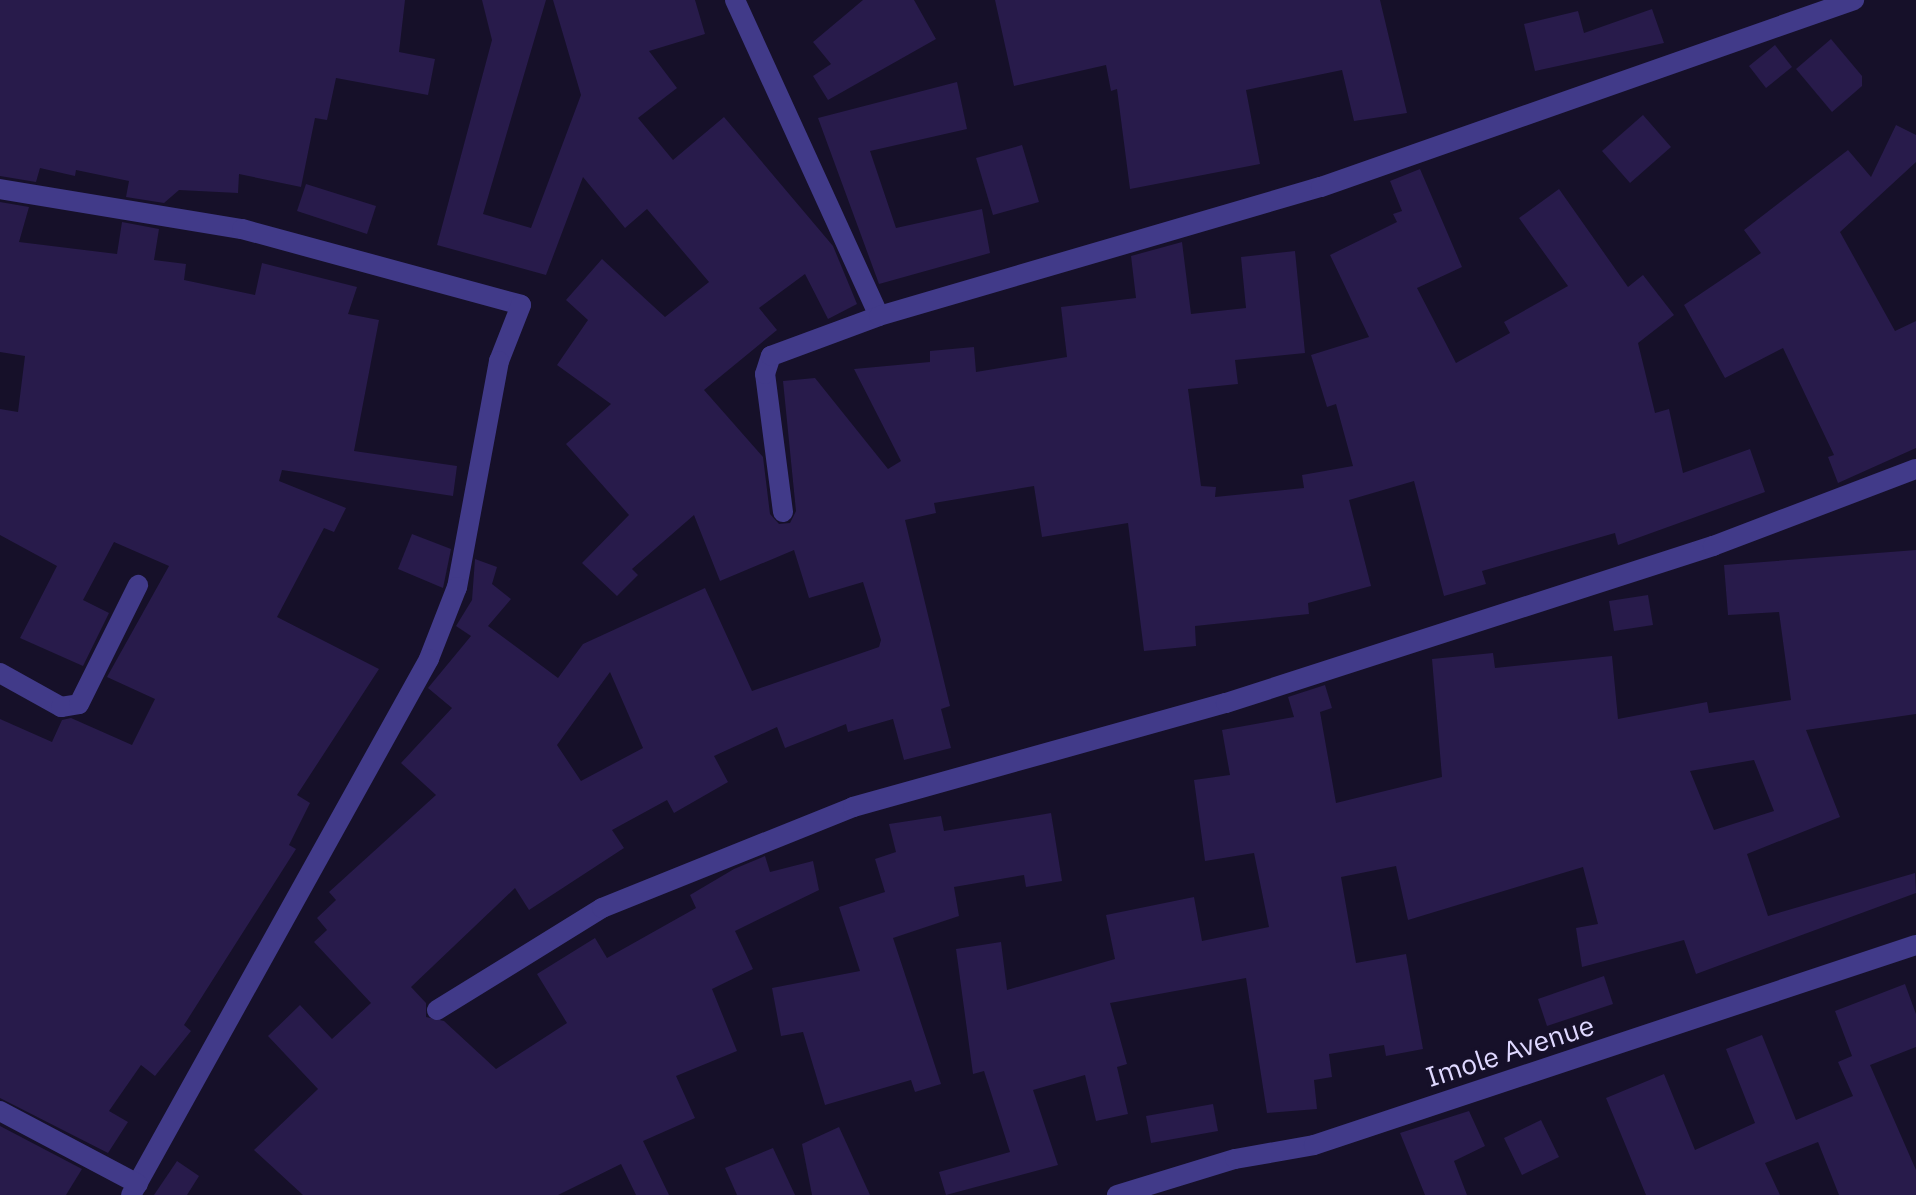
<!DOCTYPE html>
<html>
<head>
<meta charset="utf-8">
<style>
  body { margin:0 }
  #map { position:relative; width:1916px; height:1195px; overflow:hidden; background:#161029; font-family:"IBM Plex Sans",sans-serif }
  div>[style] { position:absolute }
  .building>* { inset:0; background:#281b4b }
  .street>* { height:20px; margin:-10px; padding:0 10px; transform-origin:10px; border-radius:10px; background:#413a89 }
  span { translate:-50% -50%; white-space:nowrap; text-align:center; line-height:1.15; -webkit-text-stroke:6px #161029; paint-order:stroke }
  .street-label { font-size:28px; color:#dfd8ff }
</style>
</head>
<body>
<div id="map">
  <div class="building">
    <i style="clip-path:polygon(0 0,405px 0,399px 52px,435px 59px,428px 95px,336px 78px,327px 120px,315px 118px,301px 187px,239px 174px,238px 193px,179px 190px,164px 203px,126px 197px,129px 181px,76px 170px,75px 176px,40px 168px,36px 182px,0 176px)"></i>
    <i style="clip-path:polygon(evenodd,482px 0,546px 0,483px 214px,531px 228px,581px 95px,553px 0,695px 0,705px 34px,649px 51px,677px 88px,638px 118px,673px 160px,724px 117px,833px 246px,857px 304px,828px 319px,805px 274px,759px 308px,777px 330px,704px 390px,763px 457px,770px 514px,779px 524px,790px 523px,796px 511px,783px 381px,815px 378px,888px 469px,901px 461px,854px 369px,930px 362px,930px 351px,974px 347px,976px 372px,1067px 357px,1061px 307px,1136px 298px,1131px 256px,1182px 242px,1191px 314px,1246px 308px,1241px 257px,1295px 251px,1305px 353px,1235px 360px,1238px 384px,1188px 389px,1201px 486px,1216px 487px,1215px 497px,1304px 488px,1302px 475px,1353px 466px,1336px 404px,1327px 407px,1311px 355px,1369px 337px,1330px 255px,1397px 222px,1393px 214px,1402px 211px,1390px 181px,1420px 169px,1462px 267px,1417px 288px,1456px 363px,1510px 333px,1504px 322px,1568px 286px,1519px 218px,1559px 189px,1628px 287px,1643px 275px,1674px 315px,1638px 343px,1655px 413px,1669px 409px,1683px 473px,1750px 449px,1765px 492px,1618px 545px,1615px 533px,1482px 571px,1486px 584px,1444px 596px,1414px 481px,1349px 500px,1371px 586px,1308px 603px,1309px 614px,1195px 626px,1196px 646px,1144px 651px,1128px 523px,1042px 537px,1034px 486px,934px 503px,936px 513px,905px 520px,950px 706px,941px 709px,951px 748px,904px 760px,893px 719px,848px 732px,846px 724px,785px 748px,777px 727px,714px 756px,728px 782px,674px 813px,667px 800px,612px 830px,624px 848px,529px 910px,515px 888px,411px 987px,426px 1003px,426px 1017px,444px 1021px,496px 1069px,567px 1023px,537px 974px,595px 938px,607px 958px,696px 908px,690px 895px,734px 869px,765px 856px,770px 872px,813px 861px,819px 890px,735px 931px,753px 969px,712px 989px,737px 1051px,676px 1076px,695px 1118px,643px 1141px,669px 1195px,636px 1195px,621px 1164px,558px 1195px,303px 1195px,254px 1150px,318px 1089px,268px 1036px,300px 1005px,332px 1039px,371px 1003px,314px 942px,327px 930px,317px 918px,336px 900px,329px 892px,436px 795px,401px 763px,452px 708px,428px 688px,471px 636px,456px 626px,472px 600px,475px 559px,497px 567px,492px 584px,511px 599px,488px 626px,558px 678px,583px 644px,705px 588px,752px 691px,879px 647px,881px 640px,863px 582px,809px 598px,794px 550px,720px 581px,694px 515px,632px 569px,638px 575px,617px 596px,582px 563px,629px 515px,566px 444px,611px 404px,557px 365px,588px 320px,566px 300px,602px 259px,665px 317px,709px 282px,647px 209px,625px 228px,583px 177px,546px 275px,437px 245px,492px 40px,482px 0,610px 672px,643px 748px,581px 781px,557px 745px,610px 672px)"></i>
    <i style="clip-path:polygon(863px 0,914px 0,936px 39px,828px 100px,813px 76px,831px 64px,813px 42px)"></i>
    <i style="clip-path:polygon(995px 0,1380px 0,1407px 113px,1354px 121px,1342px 70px,1246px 90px,1260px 164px,1130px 189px,1117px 89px,1111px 91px,1106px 65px,1014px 86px)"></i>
    <i style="clip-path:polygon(1652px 9px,1664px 43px,1535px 71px,1524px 24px,1578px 11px,1584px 33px)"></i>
    <i style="clip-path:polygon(1831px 39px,1862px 76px,1862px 86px,1832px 112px,1796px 69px)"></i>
    <i style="clip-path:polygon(1775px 45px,1792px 67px,1766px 88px,1749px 66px)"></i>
    <i style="clip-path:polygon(957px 82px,967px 129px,870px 151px,896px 228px,982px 209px,990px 253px,879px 284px,818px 118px)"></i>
    <i style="clip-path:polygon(1643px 115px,1671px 147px,1630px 183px,1602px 151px)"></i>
    <i style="clip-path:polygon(1896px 125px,1916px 135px,1916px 162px,1840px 232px,1895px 331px,1916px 321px,1916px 448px,1838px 483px,1828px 457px,1834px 455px,1783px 348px,1725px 378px,1684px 305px,1761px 253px,1744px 230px,1848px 150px,1871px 177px)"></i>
    <i style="clip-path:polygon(1022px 145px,1039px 202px,993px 215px,976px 158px)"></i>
    <i style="clip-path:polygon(306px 184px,376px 206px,367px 234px,297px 211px)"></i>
    <i style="clip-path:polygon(0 202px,29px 207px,19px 242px,117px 254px,122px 222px,159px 229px,154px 260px,186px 264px,184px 280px,255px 295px,262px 263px,357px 287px,348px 314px,379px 320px,354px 451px,457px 466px,453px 496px,282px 470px,279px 481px,346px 508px,334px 532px,324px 528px,277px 617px,379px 669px,297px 795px,310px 803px,289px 845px,296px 849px,184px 1025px,191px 1031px,155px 1076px,141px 1065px,109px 1111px,128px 1122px,108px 1153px,0 1098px,0 719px,52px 742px,62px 720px,71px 718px,132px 745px,155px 699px,107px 677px,169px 566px,114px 542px,83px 600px,109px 613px,83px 666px,20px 638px,57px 566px,0 535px,0 409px,18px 412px,25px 356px,0 352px)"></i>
    <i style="clip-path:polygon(412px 534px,451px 549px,443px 588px,398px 569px)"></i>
    <i style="clip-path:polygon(evenodd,1916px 550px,1916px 714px,1806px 730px,1840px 817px,1747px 854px,1768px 916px,1915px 873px,1916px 893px,1696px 974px,1684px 940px,1582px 967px,1576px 928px,1598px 924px,1583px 867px,1408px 920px,1396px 866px,1341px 877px,1356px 963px,1406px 954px,1423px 1049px,1386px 1056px,1384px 1045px,1329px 1054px,1332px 1077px,1314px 1080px,1317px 1109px,1267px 1113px,1246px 978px,1110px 1003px,1127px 1064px,1117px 1067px,1128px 1114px,1096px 1121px,1085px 1075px,1033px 1090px,1058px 1165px,946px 1195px,939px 1172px,1010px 1152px,984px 1071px,973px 1074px,956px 949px,1001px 942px,1007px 990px,1115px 959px,1106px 915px,1194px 897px,1202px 941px,1269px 927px,1254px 853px,1205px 861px,1194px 780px,1230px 775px,1222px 730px,1294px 717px,1288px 697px,1325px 685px,1332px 708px,1320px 712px,1336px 803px,1442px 777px,1432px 659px,1493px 653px,1495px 668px,1612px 656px,1618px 719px,1707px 702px,1709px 713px,1791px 700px,1779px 612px,1728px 615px,1724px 565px,1916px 550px,1754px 760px,1774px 811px,1714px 830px,1690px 771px,1754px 760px)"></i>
    <i style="clip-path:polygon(1648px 595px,1653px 625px,1614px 631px,1609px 601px)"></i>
    <i style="clip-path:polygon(1051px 813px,1062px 881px,1026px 887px,1024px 875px,954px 887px,959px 916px,893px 938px,941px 1084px,915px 1092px,911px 1080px,825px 1105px,803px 1032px,781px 1036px,772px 988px,860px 971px,839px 907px,885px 892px,875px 859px,896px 852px,889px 824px,941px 816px,944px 831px)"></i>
    <i style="clip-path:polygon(1604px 976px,1613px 1004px,1547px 1026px,1538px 999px)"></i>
    <i style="clip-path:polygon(1905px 984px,1916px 1014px,1916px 1047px,1870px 1065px,1916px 1170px,1916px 1195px,1839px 1195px,1818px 1142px,1765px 1163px,1780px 1195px,1646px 1195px,1606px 1098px,1664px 1074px,1695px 1150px,1755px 1123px,1726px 1049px,1762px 1035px,1796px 1120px,1853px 1096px,1838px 1062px,1852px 1056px,1835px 1011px)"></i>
    <i style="clip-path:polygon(1213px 1104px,1218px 1131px,1151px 1143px,1146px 1116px)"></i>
    <i style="clip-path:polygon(1469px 1111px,1485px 1146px,1454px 1161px,1467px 1195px,1425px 1195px,1400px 1133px)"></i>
    <i style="clip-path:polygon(1541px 1120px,1559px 1157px,1522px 1175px,1504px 1138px)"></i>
    <i style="clip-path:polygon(0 1126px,82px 1169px,66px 1195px,0 1195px)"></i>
    <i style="clip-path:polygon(839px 1127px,870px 1195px,812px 1195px,802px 1144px)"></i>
    <i style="clip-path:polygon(773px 1148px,795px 1195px,737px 1195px,725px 1168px)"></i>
    <i style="clip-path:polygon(177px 1161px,199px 1176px,187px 1195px,154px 1195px)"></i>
  </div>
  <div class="street">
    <i style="left:735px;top:0;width:347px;rotate:65.5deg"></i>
    <i style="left:0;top:189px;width:245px;rotate:9.4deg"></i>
    <i style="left:242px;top:229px;width:289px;rotate:15.2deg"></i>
    <i style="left:521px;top:305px;width:60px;rotate:111.4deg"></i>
    <i style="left:499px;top:361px;width:230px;rotate:100.5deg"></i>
    <i style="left:457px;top:587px;width:77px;rotate:111.3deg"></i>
    <i style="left:429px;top:659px;width:613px;rotate:119.07deg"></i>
    <i style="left:783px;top:512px;width:139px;rotate:-97.4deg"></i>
    <i style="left:765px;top:374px;width:19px;rotate:-72deg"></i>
    <i style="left:771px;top:356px;width:115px;rotate:-20.3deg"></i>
    <i style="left:879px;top:316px;width:460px;rotate:-16.3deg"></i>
    <i style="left:1321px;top:187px;width:565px;rotate:-19.33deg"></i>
    <i style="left:0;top:673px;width:70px;rotate:29.1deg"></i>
    <i style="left:61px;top:707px;width:18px;rotate:-9deg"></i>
    <i style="left:79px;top:704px;width:133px;rotate:-63.6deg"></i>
    <i style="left:437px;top:1010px;width:194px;rotate:-31.7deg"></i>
    <i style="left:602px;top:908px;width:271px;rotate:-21.9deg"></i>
    <i style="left:853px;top:807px;width:387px;rotate:-15.6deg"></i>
    <i style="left:1226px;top:703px;width:512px;rotate:-17.87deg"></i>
    <i style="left:1713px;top:546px;width:217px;rotate:-20.8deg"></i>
    <i style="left:0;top:1111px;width:156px;rotate:27.9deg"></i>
    <i style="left:1117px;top:1195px;width:123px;rotate:-17deg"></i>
    <i style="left:1235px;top:1159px;width:80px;rotate:-10deg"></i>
    <i style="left:1314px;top:1145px;width:634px;rotate:-18.38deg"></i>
  </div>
  <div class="street-label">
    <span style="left:1510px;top:1051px;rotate:-18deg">Imole Avenue</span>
  </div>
</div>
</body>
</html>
